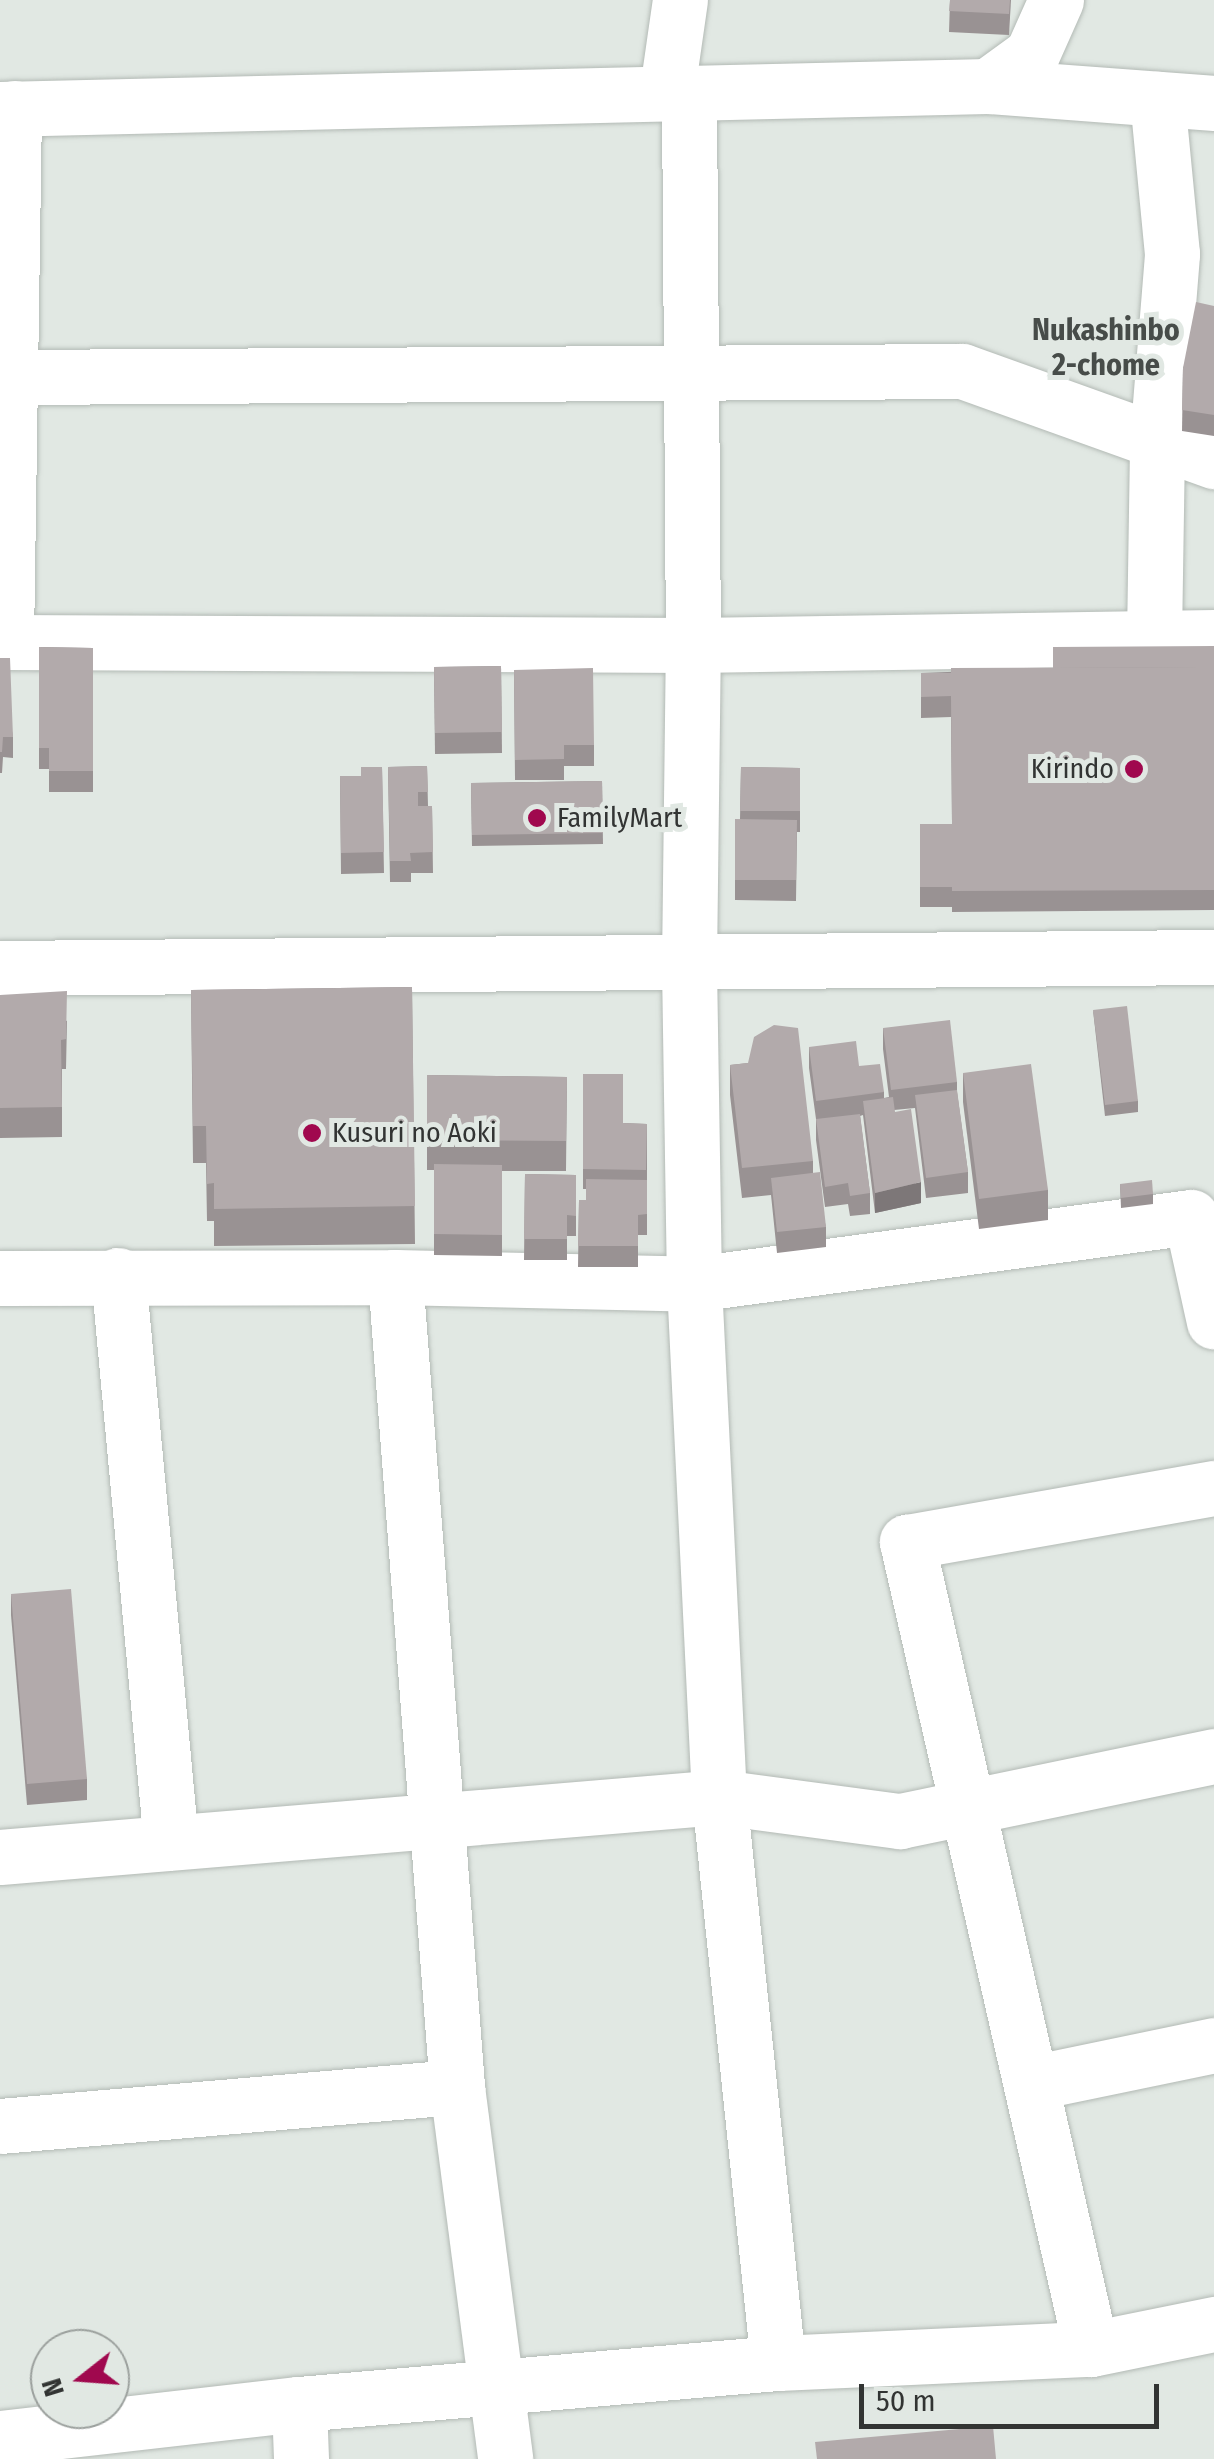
<!DOCTYPE html>
<html>
<head>
<meta charset="utf-8">
<style>
  body { margin:0 }
  #map { position:relative; width:1214px; height:2459px; overflow:hidden; background:#e1e8e3; font-family:"Fira Sans Condensed",sans-serif }
  div>[style] { position:absolute }
  .roads { filter:drop-shadow(0 0 2px #b3bab5) drop-shadow(0 0 2px #b3bab5) }
  .minor>* { height:55px; margin:-27.5px; padding:0 27.5px; transform-origin:27.5px; border-radius:27.5px; background:#fff }
  .wall>* { inset:0; background:#999293 }
  .shaded-wall>* { inset:0; background:#7d7778 }
  .building>* { inset:0; background:#b2aaab }
  .dots>* { width:28px; height:28px; translate:-50% -50%; box-sizing:border-box; border:5px solid #e1e8e3; border-radius:50% }
  span { translate:-50% -50%; white-space:nowrap; text-align:center; line-height:1.15; -webkit-text-stroke:10px #e1e8e3; paint-order:stroke }
  .poi-label { font-size:28px; color:#323433 }
  .right { translate:-100% -50%; text-align:right }
  .left { translate:0 -50%; text-align:left }
  .neighbourhood-label { font-size:30px; color:#474c49; font-weight:700 }
  .north { position:absolute; left:30px; top:2329px; width:100px; height:100px; box-sizing:border-box; background:#e1e8e3; border:2px solid #9ba09d; border-radius:50%; rotate:253deg; font-size:28px; font-weight:700; line-height:40px; text-align:center; color:#323433 }
  .north::after { content:''; display:block; margin:auto; width:35px; height:45px; background:#a0084e; clip-path:polygon(50% 0,100% 100%,50% 72%,0 100%) }
  .scale { position:absolute; left:859px; top:2384px; width:300px; height:45px; box-sizing:border-box; border:5px solid #323433; border-top:0; padding-left:12px; font-size:30px; line-height:35px; white-space:nowrap; color:#323433; -webkit-text-stroke:8px #e1e8e3; paint-order:stroke }
</style>
</head>
<body>
<div id="map">
  <div class="roads">
    <div class="minor">
      <i style="left:988px;top:86px;width:227px;rotate:4.3deg"></i>
      <i style="left:0;top:109px;width:988px;rotate:-1.33deg"></i>
      <i style="left:988px;top:86px;width:54px;rotate:-36deg"></i>
      <i style="left:1032px;top:54px;width:59px;rotate:-66deg"></i>
      <i style="left:10px;top:377px;width:952px;rotate:-0.36deg"></i>
      <i style="left:962px;top:371px;width:268px;rotate:19.7deg"></i>
      <i style="left:1154px;top:638px;width:197px;rotate:-89.1deg"></i>
      <i style="left:1157px;top:441px;width:188px;rotate:-85.4deg"></i>
      <i style="left:1172px;top:254px;width:156px;rotate:-95.5deg"></i>
      <i style="left:0;top:642px;width:693px;rotate:0.25deg"></i>
      <i style="left:693px;top:645px;width:521px;rotate:-0.88deg"></i>
      <i style="left:6px;top:642px;width:534px;rotate:-89.14deg"></i>
      <i style="left:0;top:968px;width:1214px;rotate:-0.52deg"></i>
      <i style="left:118px;top:1275px;width:570px;rotate:84.67deg"></i>
      <i style="left:395px;top:1277px;width:812px;rotate:85.62deg"></i>
      <i style="left:457px;top:2087px;width:375px;rotate:82.6deg"></i>
      <i style="left:0;top:1278px;width:395px;rotate:-0.1deg"></i>
      <i style="left:395px;top:1277px;width:299px;rotate:1.3deg"></i>
      <i style="left:694px;top:1284px;width:501px;rotate:-7.68deg"></i>
      <i style="left:1191px;top:1217px;width:107px;rotate:77.6deg"></i>
      <i style="left:0;top:1857px;width:721px;rotate:-4.77deg"></i>
      <i style="left:719px;top:1797px;width:183px;rotate:7.6deg"></i>
      <i style="left:900px;top:1821px;width:321px;rotate:-11.7deg"></i>
      <i style="left:1031px;top:2083px;width:187px;rotate:-11.7deg"></i>
      <i style="left:0;top:2126px;width:459px;rotate:-4.9deg"></i>
      <i style="left:1091px;top:2349px;width:828px;rotate:-102.84deg"></i>
      <i style="left:907px;top:1542px;width:312px;rotate:-10deg"></i>
      <i style="left:778px;top:2363px;width:313px;rotate:-2.6deg"></i>
      <i style="left:1091px;top:2349px;width:126px;rotate:-11.5deg"></i>
      <i style="left:299px;top:2404px;width:55px;rotate:87.9deg"></i>
      <i style="left:0;top:2438px;width:301px;rotate:-6.5deg"></i>
      <i style="left:299px;top:2404px;width:481px;rotate:-4.9deg"></i>
      <i style="left:778px;top:2363px;width:569px;rotate:-95.95deg"></i>
      <i style="left:719px;top:1797px;width:514px;rotate:-92.79deg"></i>
      <i style="left:694px;top:1284px;width:320px;rotate:-90.9deg"></i>
      <i style="left:689px;top:964px;width:319px;rotate:-89.3deg"></i>
      <i style="left:693px;top:645px;width:548px;rotate:-90.42deg"></i>
      <i style="left:689px;top:97px;width:29px;rotate:-134deg"></i>
      <i style="left:669px;top:76px;width:77px;rotate:-81.8deg"></i>
    </div>
  </div>
  <div class="wall">
    <i style="clip-path:polygon(950px 0,1011px 0,1009px 35px,949px 32px)"></i>
    <i style="clip-path:polygon(1214px 306px,1214px 436px,1182px 431px,1183px 368px)"></i>
    <i style="clip-path:polygon(1214px 646px,1214px 910px,952px 912px,952px 907px,920px 907px,920px 824px,952px 824px,951px 717px,921px 718px,921px 673px,1053px 668px)"></i>
    <i style="clip-path:polygon(39px 647px,93px 648px,93px 792px,49px 792px,49px 769px,39px 769px)"></i>
    <i style="clip-path:polygon(0 658px,13px 737px,13px 758px,3px 757px,2px 773px,0 773px)"></i>
    <i style="clip-path:polygon(501px 666px,502px 753px,435px 754px,434px 667px)"></i>
    <i style="clip-path:polygon(514px 670px,594px 745px,594px 766px,564px 766px,564px 780px,515px 780px)"></i>
    <i style="clip-path:polygon(427px 766px,428px 806px,432px 806px,433px 873px,411px 873px,411px 882px,390px 882px,388px 767px)"></i>
    <i style="clip-path:polygon(382px 767px,384px 873px,341px 874px,340px 776px,361px 776px)"></i>
    <i style="clip-path:polygon(741px 767px,800px 768px,800px 832px,797px 832px,796px 901px,735px 900px,735px 880px,740px 819px)"></i>
    <i style="clip-path:polygon(602px 781px,603px 844px,472px 846px,471px 783px)"></i>
    <i style="clip-path:polygon(412px 987px,415px 1244px,214px 1246px,214px 1221px,207px 1221px,206px 1163px,193px 1163px,191px 990px)"></i>
    <i style="clip-path:polygon(0 995px,67px 1021px,66px 1069px,62px 1069px,62px 1137px,0 1138px)"></i>
    <i style="clip-path:polygon(1093px 1010px,1138px 1101px,1138px 1112px,1105px 1116px)"></i>
    <i style="clip-path:polygon(883px 1028px,957px 1082px,957px 1092px,968px 1172px,968px 1193px,926px 1198px,915px 1108px,894px 1110px,921px 1203px,875px 1213px,863px 1115px,860px 1116px,870px 1193px,870px 1214px,850px 1216px,848px 1204px,825px 1207px,816px 1140px,816px 1119px,809px 1068px,809px 1047px,859px 1066px,884px 1092px,884px 1098px,889px 1097px,883px 1049px)"></i>
    <i style="clip-path:polygon(748px 1063px,813px 1161px,813px 1173px,826px 1227px,826px 1247px,777px 1253px,771px 1195px,742px 1198px,730px 1095px,730px 1065px)"></i>
    <i style="clip-path:polygon(963px 1073px,1048px 1190px,1048px 1220px,979px 1229px,963px 1102px)"></i>
    <i style="clip-path:polygon(583px 1074px,623px 1123px,647px 1124px,647px 1235px,638px 1235px,638px 1267px,578px 1267px,579px 1200px,586px 1200px,586px 1189px,583px 1189px)"></i>
    <i style="clip-path:polygon(427px 1075px,567px 1077px,566px 1171px,502px 1171px,502px 1256px,434px 1255px,434px 1170px,427px 1170px)"></i>
    <i style="clip-path:polygon(525px 1174px,576px 1175px,576px 1236px,567px 1236px,567px 1260px,524px 1260px)"></i>
    <i style="clip-path:polygon(1120px 1184px,1153px 1194px,1153px 1204px,1121px 1208px)"></i>
    <i style="clip-path:polygon(11px 1594px,87px 1779px,87px 1800px,27px 1805px,11px 1615px)"></i>
  </div>
  <div class="shaded-wall">
    <i style="clip-path:polygon(921px 1182px,921px 1203px,875px 1213px,875px 1193px)"></i>
  </div>
  <div class="building">
    <i style="clip-path:polygon(950px 0,1010px 0,1009px 14px,949px 11px)"></i>
    <i style="clip-path:polygon(1196px 302px,1214px 306px,1214px 415px,1182px 410px,1183px 368px)"></i>
    <i style="clip-path:polygon(1214px 646px,1214px 674px,1204px 674px,1204px 667px,1053px 668px,1053px 647px)"></i>
    <i style="clip-path:polygon(39px 647px,93px 648px,93px 771px,49px 771px,49px 748px,39px 748px)"></i>
    <i style="clip-path:polygon(0 658px,10px 658px,13px 737px,3px 737px,2px 752px,0 752px)"></i>
    <i style="clip-path:polygon(501px 666px,502px 732px,435px 733px,434px 667px)"></i>
    <i style="clip-path:polygon(1204px 667px,1204px 674px,1214px 674px,1214px 890px,952px 891px,952px 887px,920px 887px,920px 824px,952px 824px,951px 696px,921px 697px,921px 673px,951px 673px,951px 668px)"></i>
    <i style="clip-path:polygon(593px 668px,594px 745px,564px 745px,564px 759px,515px 760px,514px 670px)"></i>
    <i style="clip-path:polygon(427px 766px,428px 792px,418px 792px,418px 806px,432px 806px,433px 852px,410px 853px,411px 861px,390px 861px,388px 767px)"></i>
    <i style="clip-path:polygon(361px 767px,382px 767px,384px 852px,341px 853px,340px 776px,361px 776px)"></i>
    <i style="clip-path:polygon(741px 767px,800px 768px,800px 811px,740px 811px)"></i>
    <i style="clip-path:polygon(602px 781px,603px 833px,472px 835px,471px 783px)"></i>
    <i style="clip-path:polygon(735px 819px,797px 820px,796px 880px,735px 880px)"></i>
    <i style="clip-path:polygon(412px 987px,415px 1206px,214px 1209px,214px 1183px,207px 1184px,206px 1126px,193px 1126px,191px 990px)"></i>
    <i style="clip-path:polygon(67px 991px,66px 1039px,61px 1040px,62px 1107px,0 1108px,0 995px)"></i>
    <i style="clip-path:polygon(1127px 1006px,1138px 1101px,1105px 1105px,1093px 1010px)"></i>
    <i style="clip-path:polygon(950px 1020px,957px 1082px,891px 1090px,883px 1028px)"></i>
    <i style="clip-path:polygon(774px 1025px,798px 1028px,813px 1161px,742px 1168px,730px 1065px,748px 1063px,754px 1037px)"></i>
    <i style="clip-path:polygon(856px 1041px,859px 1066px,880px 1064px,884px 1092px,816px 1101px,809px 1047px)"></i>
    <i style="clip-path:polygon(1031px 1064px,1048px 1190px,979px 1199px,963px 1073px)"></i>
    <i style="clip-path:polygon(583px 1074px,623px 1074px,623px 1123px,647px 1124px,646px 1170px,583px 1169px)"></i>
    <i style="clip-path:polygon(427px 1075px,567px 1077px,566px 1141px,427px 1140px)"></i>
    <i style="clip-path:polygon(957px 1090px,968px 1172px,926px 1178px,915px 1095px)"></i>
    <i style="clip-path:polygon(893px 1097px,895px 1112px,911px 1109px,921px 1182px,875px 1193px,863px 1101px)"></i>
    <i style="clip-path:polygon(860px 1114px,870px 1193px,850px 1196px,848px 1183px,825px 1187px,816px 1119px)"></i>
    <i style="clip-path:polygon(434px 1164px,502px 1165px,502px 1235px,434px 1234px)"></i>
    <i style="clip-path:polygon(820px 1172px,826px 1227px,777px 1232px,771px 1178px)"></i>
    <i style="clip-path:polygon(525px 1174px,576px 1175px,576px 1216px,567px 1215px,567px 1239px,524px 1239px)"></i>
    <i style="clip-path:polygon(586px 1179px,647px 1180px,647px 1214px,638px 1215px,638px 1246px,578px 1246px,579px 1200px,586px 1200px)"></i>
    <i style="clip-path:polygon(1152px 1180px,1153px 1194px,1121px 1198px,1120px 1184px)"></i>
    <i style="clip-path:polygon(71px 1589px,87px 1779px,27px 1784px,11px 1594px)"></i>
    <i style="clip-path:polygon(993px 2426px,996px 2459px,817px 2459px,815px 2442px)"></i>
  </div>
  <div class="dots">
    <i style="left:1134px;top:769px;background:#a0084e"></i>
    <i style="left:537px;top:818px;background:#a0084e"></i>
    <i style="left:312px;top:1133px;background:#a0084e"></i>
  </div>
  <div class="poi-label">
    <span class="right" style="left:1114px;top:769px">Kirindo</span>
    <span class="left" style="left:557px;top:818px">FamilyMart</span>
    <span class="left" style="left:332px;top:1133px">Kusuri no Aoki</span>
  </div>
  <div class="neighbourhood-label">
    <span style="left:1106px;top:347px">Nukashinbo<br>2-chome</span>
  </div>
  <div class="north">N</div>
  <div class="scale">50 m</div>
</div>
</body>
</html>
